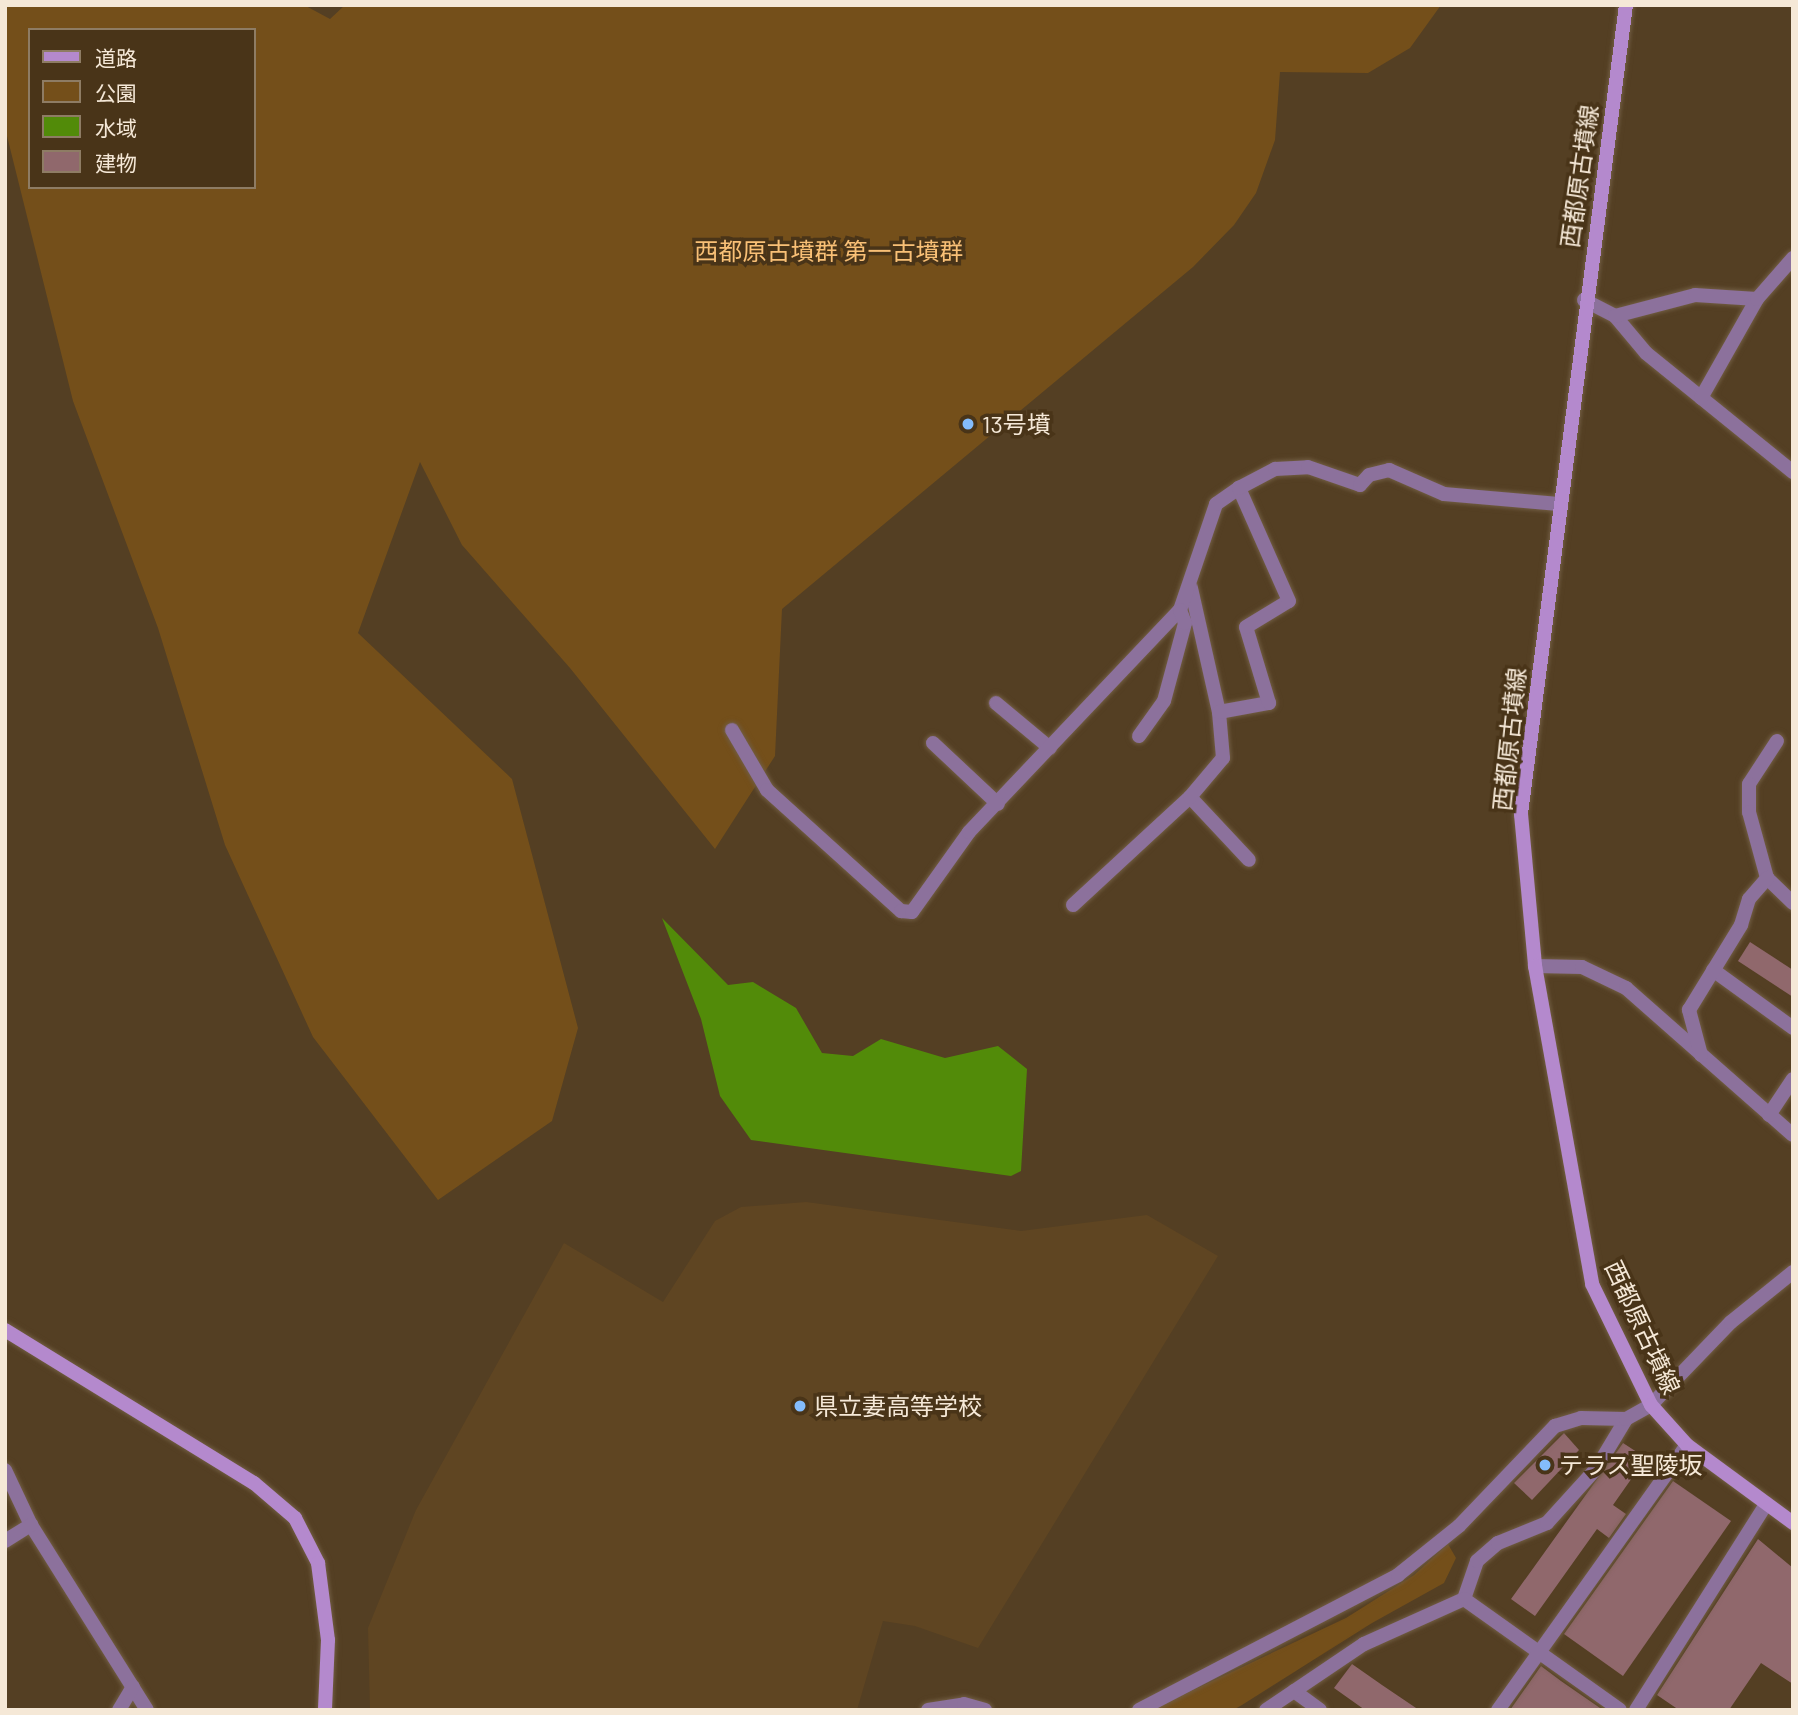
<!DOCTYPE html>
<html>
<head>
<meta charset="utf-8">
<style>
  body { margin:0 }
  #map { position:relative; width:1798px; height:1715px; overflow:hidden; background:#543f23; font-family:Barlow,"Noto Sans JP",sans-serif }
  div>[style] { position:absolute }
  .built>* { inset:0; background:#5f4522 }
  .green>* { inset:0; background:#744f1a }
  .water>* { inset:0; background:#528b09 }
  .building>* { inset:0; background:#90686c }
  .roads { filter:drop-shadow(0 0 2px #715d43) drop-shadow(0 0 2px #715d43) }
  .street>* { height:14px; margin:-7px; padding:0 7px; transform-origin:7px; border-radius:7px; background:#8c719c }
  .secondary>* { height:14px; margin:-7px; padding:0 7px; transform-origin:7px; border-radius:7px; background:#b489cd }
  .dots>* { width:19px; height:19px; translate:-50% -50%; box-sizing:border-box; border:4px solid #493418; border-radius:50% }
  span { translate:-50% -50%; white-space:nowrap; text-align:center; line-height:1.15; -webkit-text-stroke:7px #493418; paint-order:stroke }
  .street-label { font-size:24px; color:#f5e8d7 }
  .park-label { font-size:24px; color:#f9c076 }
  .poi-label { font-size:24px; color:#f5e8d7 }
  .left { translate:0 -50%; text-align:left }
  .frame { position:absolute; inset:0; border:7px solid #f5e8d7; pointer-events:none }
  .legend { position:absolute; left:28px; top:28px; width:228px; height:161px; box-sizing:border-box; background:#493418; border:2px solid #8e7c64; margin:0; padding:9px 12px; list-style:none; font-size:21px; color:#f5e8d7 }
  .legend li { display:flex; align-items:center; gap:14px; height:35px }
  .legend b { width:35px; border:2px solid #8e7c64 }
</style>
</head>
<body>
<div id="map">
  <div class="built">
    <i style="clip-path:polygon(806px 1202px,1021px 1231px,1147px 1215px,1218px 1256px,978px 1648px,915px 1626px,883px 1621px,857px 1710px,370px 1710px,368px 1628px,416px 1510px,564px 1243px,663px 1302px,715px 1221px,741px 1207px)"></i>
  </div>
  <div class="green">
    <i style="clip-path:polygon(evenodd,5px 5px,304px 5px,330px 19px,345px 5px,1441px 5px,1410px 48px,1368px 73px,1280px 72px,1275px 140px,1256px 193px,1234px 225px,1193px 267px,782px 609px,775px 756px,715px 849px,570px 668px,462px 545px,420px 462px,358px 633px,512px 779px,578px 1028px,552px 1121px,438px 1200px,313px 1037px,225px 845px,158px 628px,73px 401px,5px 128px,5px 5px,30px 30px,254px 30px,254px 187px,30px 187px,30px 30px)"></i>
    <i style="clip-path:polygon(1448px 1544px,1456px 1558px,1444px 1583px,1372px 1623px,1242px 1705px,1233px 1710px,1151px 1710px,1346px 1618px,1414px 1575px)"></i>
  </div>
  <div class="water">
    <i style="clip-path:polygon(662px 918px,728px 985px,753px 982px,796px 1008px,822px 1053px,853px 1056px,881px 1039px,945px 1058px,998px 1046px,1027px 1069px,1021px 1171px,1011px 1176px,751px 1140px,720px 1096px,701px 1019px)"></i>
  </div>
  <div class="building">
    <i style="clip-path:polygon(1750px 942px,1793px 970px,1793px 997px,1738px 961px)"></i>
    <i style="clip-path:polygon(1564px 1433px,1579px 1450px,1532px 1500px,1514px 1483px)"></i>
    <i style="clip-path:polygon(1623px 1443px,1646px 1458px,1613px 1505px,1626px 1514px,1609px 1538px,1597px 1529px,1535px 1616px,1511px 1599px)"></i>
    <i style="clip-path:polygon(1673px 1481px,1731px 1521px,1623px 1676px,1564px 1634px)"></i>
    <i style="clip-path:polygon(1758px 1539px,1793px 1568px,1793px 1684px,1761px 1663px,1729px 1710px,1679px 1710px,1657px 1695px)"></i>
    <i style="clip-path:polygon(1352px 1664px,1382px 1685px,1419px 1710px,1365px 1710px,1334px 1688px)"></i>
    <i style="clip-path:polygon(1541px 1666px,1561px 1681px,1603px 1710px,1510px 1710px)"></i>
  </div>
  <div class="roads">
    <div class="street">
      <i style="left:1584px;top:300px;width:35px;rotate:27deg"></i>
      <i style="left:1615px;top:316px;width:48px;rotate:50deg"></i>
      <i style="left:1646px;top:353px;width:189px;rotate:39deg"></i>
      <i style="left:1615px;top:316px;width:83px;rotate:-14.7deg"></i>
      <i style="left:1695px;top:295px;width:62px;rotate:3.7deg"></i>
      <i style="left:1701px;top:398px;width:114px;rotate:-60.5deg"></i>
      <i style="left:1757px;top:299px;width:55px;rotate:-48.7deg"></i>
      <i style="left:1191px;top:588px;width:127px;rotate:77.3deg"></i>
      <i style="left:996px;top:703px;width:70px;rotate:39.8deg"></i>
      <i style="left:732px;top:730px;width:69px;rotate:59.7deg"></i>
      <i style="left:767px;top:790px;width:181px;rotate:42.1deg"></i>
      <i style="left:901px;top:911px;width:11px;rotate:5deg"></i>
      <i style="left:912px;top:912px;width:98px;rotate:-54.5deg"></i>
      <i style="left:969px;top:832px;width:306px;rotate:-46.5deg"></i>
      <i style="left:1180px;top:610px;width:112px;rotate:-71.2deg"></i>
      <i style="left:1216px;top:504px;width:28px;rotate:-35deg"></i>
      <i style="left:1139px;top:736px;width:43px;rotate:-54.5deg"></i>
      <i style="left:1164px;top:701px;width:81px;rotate:-74.9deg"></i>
      <i style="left:1185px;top:623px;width:14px;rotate:-111deg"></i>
      <i style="left:1777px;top:741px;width:51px;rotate:123.1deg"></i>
      <i style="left:1749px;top:784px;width:28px;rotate:90deg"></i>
      <i style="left:1749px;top:812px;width:68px;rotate:74.7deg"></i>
      <i style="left:1767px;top:878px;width:36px;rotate:44deg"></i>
      <i style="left:933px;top:743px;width:89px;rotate:43.2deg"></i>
      <i style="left:1190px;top:797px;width:86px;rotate:46.9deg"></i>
      <i style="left:1073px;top:905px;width:159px;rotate:-42.7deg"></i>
      <i style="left:1190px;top:797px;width:51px;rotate:-49.8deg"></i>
      <i style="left:1223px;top:758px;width:46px;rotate:-95deg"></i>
      <i style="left:1219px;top:712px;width:51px;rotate:-10.2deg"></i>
      <i style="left:1269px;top:703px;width:79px;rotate:-106.8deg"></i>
      <i style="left:1246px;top:627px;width:50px;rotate:-31.2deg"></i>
      <i style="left:1289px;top:601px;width:124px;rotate:-113.9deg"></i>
      <i style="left:1239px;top:488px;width:41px;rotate:-27.8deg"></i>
      <i style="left:1275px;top:469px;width:33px;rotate:-3deg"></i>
      <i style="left:1308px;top:467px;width:55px;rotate:19.1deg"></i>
      <i style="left:1360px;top:485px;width:13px;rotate:-48deg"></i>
      <i style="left:1369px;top:475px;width:21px;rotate:-14deg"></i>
      <i style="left:1389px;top:470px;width:60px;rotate:23.6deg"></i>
      <i style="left:1444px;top:494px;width:115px;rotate:5deg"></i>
      <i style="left:1535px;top:966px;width:47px;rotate:1.2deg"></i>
      <i style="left:1582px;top:967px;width:49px;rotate:25.5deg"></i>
      <i style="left:1626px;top:988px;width:222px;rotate:41.4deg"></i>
      <i style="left:1713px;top:970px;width:99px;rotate:35.9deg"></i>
      <i style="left:1701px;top:1055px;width:47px;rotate:-104.9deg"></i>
      <i style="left:1689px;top:1010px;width:100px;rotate:-58.5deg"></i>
      <i style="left:1741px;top:925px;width:27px;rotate:-73deg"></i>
      <i style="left:1749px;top:899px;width:28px;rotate:-49deg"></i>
      <i style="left:1769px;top:1115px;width:43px;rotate:-56.3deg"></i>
      <i style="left:5px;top:1470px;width:61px;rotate:64.7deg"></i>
      <i style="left:31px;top:1525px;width:218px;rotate:57.9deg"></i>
      <i style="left:5px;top:1541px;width:31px;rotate:-32deg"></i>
      <i style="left:1464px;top:1599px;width:40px;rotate:-71.1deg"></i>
      <i style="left:1477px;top:1561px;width:28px;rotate:-41deg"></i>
      <i style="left:1498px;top:1543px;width:53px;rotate:-22.2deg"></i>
      <i style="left:1547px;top:1523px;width:73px;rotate:-47.8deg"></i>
      <i style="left:1596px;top:1469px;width:58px;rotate:-59deg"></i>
      <i style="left:1294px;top:1691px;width:32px;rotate:36deg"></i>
      <i style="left:119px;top:1710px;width:27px;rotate:-59deg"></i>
      <i style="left:928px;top:1710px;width:36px;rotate:-9deg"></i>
      <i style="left:964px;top:1704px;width:22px;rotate:16deg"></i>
      <i style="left:1139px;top:1710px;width:292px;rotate:-27.5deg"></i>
      <i style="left:1398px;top:1575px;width:78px;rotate:-38.8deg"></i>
      <i style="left:1459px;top:1526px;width:139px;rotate:-46.2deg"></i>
      <i style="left:1555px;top:1426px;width:27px;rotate:-17deg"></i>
      <i style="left:1581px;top:1418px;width:45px;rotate:1.3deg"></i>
      <i style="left:1626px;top:1419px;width:29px;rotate:-29deg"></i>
      <i style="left:1651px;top:1405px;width:115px;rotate:-46.1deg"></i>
      <i style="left:1731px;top:1322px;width:80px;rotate:-38.9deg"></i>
      <i style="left:1266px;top:1710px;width:118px;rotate:-34deg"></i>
      <i style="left:1364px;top:1644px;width:110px;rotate:-24.2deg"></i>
      <i style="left:1464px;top:1599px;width:191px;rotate:35.4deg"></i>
      <i style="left:1498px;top:1710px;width:325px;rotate:-54.5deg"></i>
      <i style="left:1636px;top:1710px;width:244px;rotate:-57.7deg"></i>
    </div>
    <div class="secondary">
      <i style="left:1626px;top:5px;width:816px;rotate:97.4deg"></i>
      <i style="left:1521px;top:814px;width:153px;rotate:84.7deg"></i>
      <i style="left:1535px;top:966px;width:323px;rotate:79.8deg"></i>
      <i style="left:1592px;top:1284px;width:135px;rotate:64deg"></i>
      <i style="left:1651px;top:1405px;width:54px;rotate:48deg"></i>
      <i style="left:1687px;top:1445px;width:132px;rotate:36.3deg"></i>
      <i style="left:5px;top:1330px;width:292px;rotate:31.6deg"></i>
      <i style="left:254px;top:1483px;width:54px;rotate:40.5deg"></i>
      <i style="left:295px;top:1518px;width:51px;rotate:62.9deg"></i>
      <i style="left:318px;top:1563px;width:78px;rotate:82.6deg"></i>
      <i style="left:328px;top:1640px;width:70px;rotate:92.5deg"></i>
    </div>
  </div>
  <div class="dots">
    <i style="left:968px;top:424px;background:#84bcfb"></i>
    <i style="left:800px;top:1406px;background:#84bcfb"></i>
    <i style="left:1545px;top:1465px;background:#84bcfb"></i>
  </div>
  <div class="street-label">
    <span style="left:1579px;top:176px;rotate:-82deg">西都原古墳線</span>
    <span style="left:1509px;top:739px;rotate:-84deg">西都原古墳線</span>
    <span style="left:1643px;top:1327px;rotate:65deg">西都原古墳線</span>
  </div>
  <div class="park-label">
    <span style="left:829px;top:251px">西都原古墳群 第一古墳群</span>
  </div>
  <div class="poi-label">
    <span class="left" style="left:982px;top:424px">13号墳</span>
    <span class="left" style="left:814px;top:1406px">県立妻高等学校</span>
    <span class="left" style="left:1559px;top:1465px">テラス聖陵坂</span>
  </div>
  <div class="frame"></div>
  <ul class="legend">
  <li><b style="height:9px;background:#b489cd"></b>道路</li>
  <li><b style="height:19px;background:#744f1a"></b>公園</li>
  <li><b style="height:19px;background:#528b09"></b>水域</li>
  <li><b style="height:19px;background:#90686c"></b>建物</li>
  </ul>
</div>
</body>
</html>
